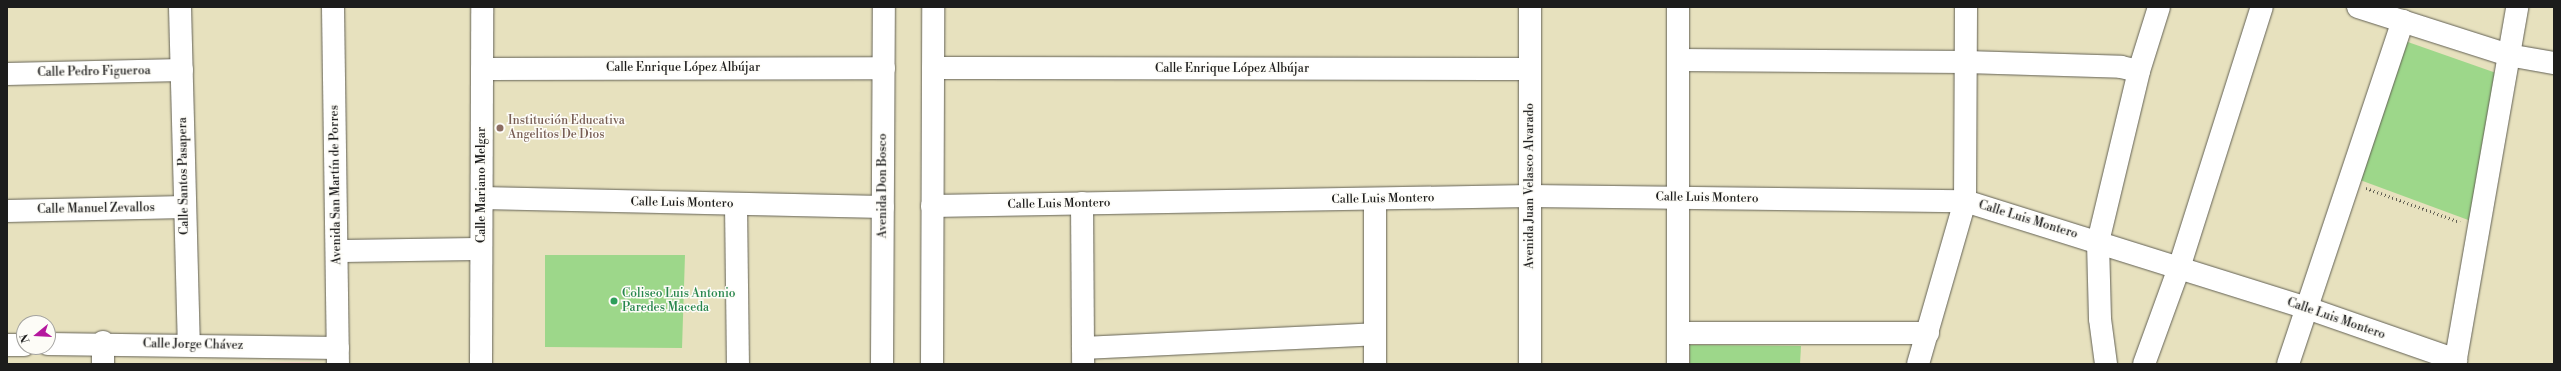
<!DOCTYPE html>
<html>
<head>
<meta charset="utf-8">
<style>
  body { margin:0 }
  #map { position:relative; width:2561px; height:371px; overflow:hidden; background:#e7e1be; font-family:"Libre Bodoni",serif }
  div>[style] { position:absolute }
  .built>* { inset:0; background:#f7d1c8 }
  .green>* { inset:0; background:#9dd78a }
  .path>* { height:2.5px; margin-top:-1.25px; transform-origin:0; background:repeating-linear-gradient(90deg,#636155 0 1px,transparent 0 4px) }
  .roads { filter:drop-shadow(0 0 1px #636155) drop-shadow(0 0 1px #636155) }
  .minor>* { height:22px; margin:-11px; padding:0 11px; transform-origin:11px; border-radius:11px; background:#fff }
  .dots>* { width:11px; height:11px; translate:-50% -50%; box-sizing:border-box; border:2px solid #fdfcf7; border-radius:50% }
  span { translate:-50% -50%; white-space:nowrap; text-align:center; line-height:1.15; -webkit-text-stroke:3px #fdfcf7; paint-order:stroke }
  .street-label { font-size:12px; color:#1c1c1c }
  .education-label { font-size:12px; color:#785e54 }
  .left { translate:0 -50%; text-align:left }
  .leisure-label { font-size:12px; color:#27864d }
  .frame { position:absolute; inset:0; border:8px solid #1c1c1c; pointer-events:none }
  .north { position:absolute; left:16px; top:315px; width:40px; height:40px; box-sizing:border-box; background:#fdfcf7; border:1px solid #a3a29f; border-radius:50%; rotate:252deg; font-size:11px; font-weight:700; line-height:16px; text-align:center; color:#1c1c1c }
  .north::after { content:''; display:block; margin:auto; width:14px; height:18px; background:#b5179e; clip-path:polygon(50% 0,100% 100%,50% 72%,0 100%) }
</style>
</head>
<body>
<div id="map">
  <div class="built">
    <i style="clip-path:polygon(310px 362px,310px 364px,162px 364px)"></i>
  </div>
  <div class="green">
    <i style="clip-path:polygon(2405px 41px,2499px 74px,2471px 221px,2360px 180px)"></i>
    <i style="clip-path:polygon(545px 255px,685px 255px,682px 348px,545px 347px)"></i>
    <i style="clip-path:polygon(1690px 345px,1801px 346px,1800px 364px,1690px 364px)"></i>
  </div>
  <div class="path">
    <i style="left:2366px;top:188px;width:100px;rotate:19.9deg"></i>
  </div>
  <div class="roads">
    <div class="minor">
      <i style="left:180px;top:7px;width:338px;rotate:88.5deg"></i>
      <i style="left:333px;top:7px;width:357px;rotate:89.2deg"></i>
      <i style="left:1530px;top:7px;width:357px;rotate:90deg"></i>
      <i style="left:2358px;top:7px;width:157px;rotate:17.7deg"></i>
      <i style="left:2508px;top:55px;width:47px;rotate:9.9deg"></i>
      <i style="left:1678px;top:60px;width:288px;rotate:0.4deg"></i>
      <i style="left:1966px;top:62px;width:155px;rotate:1.8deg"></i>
      <i style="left:2121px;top:67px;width:18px;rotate:13deg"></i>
      <i style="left:933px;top:68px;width:597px;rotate:0.1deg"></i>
      <i style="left:482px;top:69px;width:402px;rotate:-0.1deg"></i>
      <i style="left:7px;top:74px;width:175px;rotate:-1.3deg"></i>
      <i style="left:482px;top:198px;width:401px;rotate:1.3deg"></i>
      <i style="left:1375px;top:199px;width:165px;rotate:90deg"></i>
      <i style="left:1082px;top:203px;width:161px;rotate:89.6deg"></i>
      <i style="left:736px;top:204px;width:160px;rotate:89.3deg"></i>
      <i style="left:932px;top:206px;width:598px;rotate:-0.96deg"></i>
      <i style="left:1530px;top:196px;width:435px;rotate:0.7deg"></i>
      <i style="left:1965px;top:201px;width:358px;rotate:17.4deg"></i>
      <i style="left:2307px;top:308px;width:158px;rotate:19.2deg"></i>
      <i style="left:7px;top:211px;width:178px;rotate:-1.3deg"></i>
      <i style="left:337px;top:251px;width:144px;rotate:-0.8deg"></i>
      <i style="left:1678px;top:333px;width:250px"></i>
      <i style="left:103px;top:342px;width:22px;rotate:90deg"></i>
      <i style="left:48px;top:344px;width:290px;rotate:0.8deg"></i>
      <i style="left:7px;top:345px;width:17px"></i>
      <i style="left:1083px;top:348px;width:292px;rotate:-2.7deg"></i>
      <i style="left:481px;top:364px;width:357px;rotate:-89.8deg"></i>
      <i style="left:882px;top:364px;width:357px;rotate:-89.7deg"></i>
      <i style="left:932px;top:364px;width:357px;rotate:-89.8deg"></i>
      <i style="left:1678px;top:364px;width:357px;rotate:-90deg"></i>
      <i style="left:1918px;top:364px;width:170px;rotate:-73.9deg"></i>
      <i style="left:1965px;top:201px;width:194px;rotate:-89.7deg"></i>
      <i style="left:2106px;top:364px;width:45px;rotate:-97.6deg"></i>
      <i style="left:2100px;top:319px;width:77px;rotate:-91.5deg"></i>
      <i style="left:2098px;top:242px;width:176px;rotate:-76.5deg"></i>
      <i style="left:2139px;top:71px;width:67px;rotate:-72.6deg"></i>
      <i style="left:2144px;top:364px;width:102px;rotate:-70deg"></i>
      <i style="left:2179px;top:268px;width:274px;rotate:-72.4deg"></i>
      <i style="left:2288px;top:364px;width:362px;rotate:-71.5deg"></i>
      <i style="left:2455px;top:364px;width:362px;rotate:-80.1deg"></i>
    </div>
  </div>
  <div class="dots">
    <i style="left:500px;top:128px;background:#8d6e63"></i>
    <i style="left:614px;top:301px;background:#2e9e5b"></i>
  </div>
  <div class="street-label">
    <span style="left:683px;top:68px">Calle Enrique López Albújar</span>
    <span style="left:1232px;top:69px">Calle Enrique López Albújar</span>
    <span style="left:94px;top:72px;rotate:-1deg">Calle Pedro Figueroa</span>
    <span style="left:184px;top:176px;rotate:-91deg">Calle Santos Pasapera</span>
    <span style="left:336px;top:185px;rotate:-91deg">Avenida San Martín de Porres</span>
    <span style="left:482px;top:185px;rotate:-90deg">Calle Mariano Melgar</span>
    <span style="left:883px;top:186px;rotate:-90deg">Avenida Don Bosco</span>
    <span style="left:1530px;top:186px;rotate:-90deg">Avenida Juan Velasco Alvarado</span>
    <span style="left:1707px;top:198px;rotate:1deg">Calle Luis Montero</span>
    <span style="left:1383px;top:199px;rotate:-1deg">Calle Luis Montero</span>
    <span style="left:682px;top:203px;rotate:1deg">Calle Luis Montero</span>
    <span style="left:1059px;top:204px;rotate:-1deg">Calle Luis Montero</span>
    <span style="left:96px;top:209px;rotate:-1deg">Calle Manuel Zevallos</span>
    <span style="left:2028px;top:220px;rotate:17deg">Calle Luis Montero</span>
    <span style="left:2336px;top:319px;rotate:19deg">Calle Luis Montero</span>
    <span style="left:193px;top:345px;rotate:1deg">Calle Jorge Chávez</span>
  </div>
  <div class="education-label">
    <span class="left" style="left:508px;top:128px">Institución Educativa<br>Angelitos De Dios</span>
  </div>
  <div class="leisure-label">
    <span class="left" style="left:622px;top:301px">Coliseo Luis Antonio<br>Paredes Maceda</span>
  </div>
  <div class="frame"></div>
  <div class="north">N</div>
</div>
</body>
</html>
